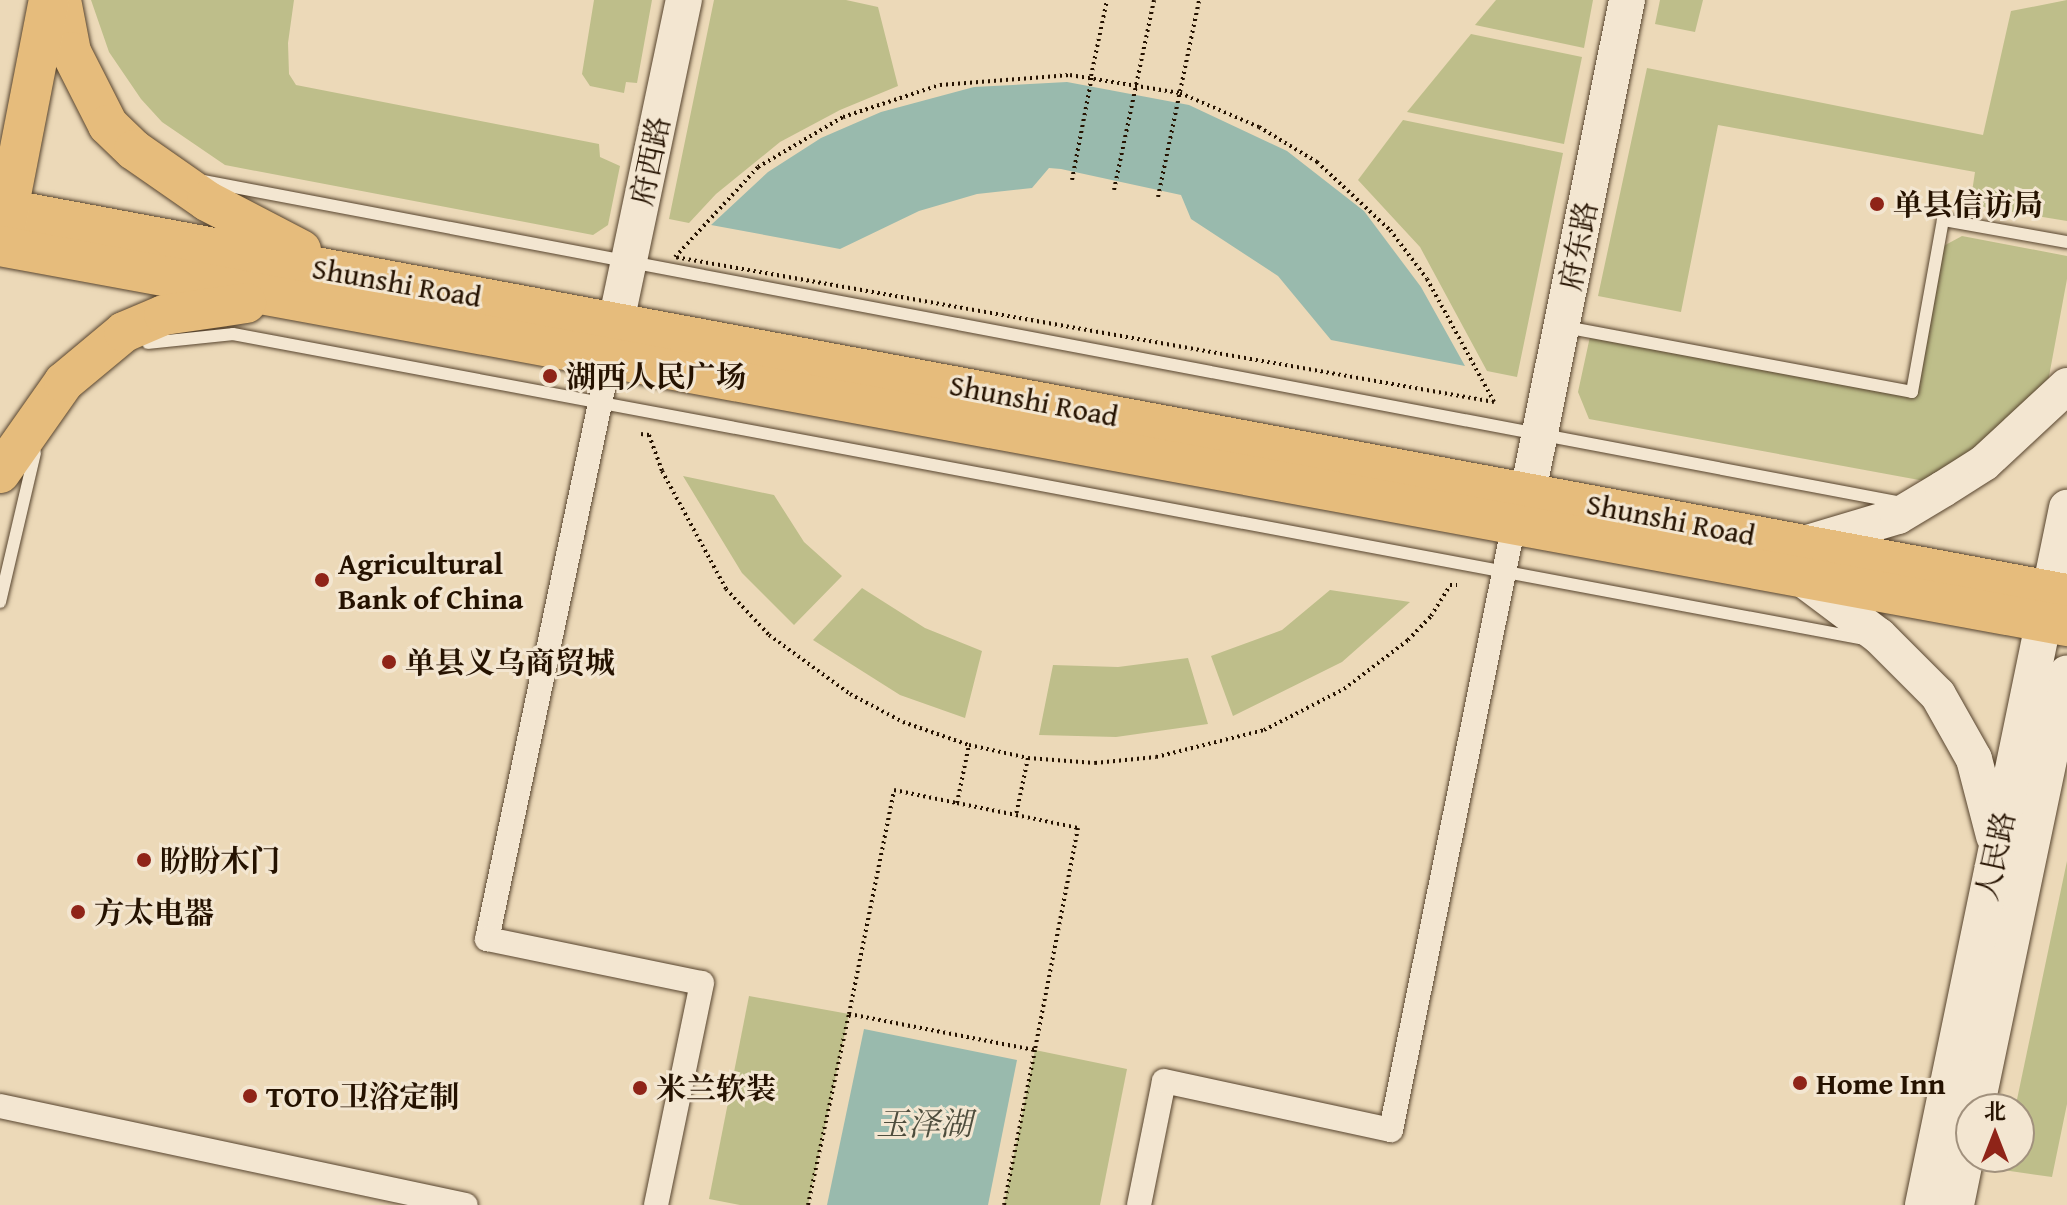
<!DOCTYPE html>
<html>
<head>
<meta charset="utf-8">
<style>
  body { margin:0 }
  #map { position:relative; width:2067px; height:1205px; overflow:hidden; background:#ecd9b8; font-family:"Gentium Book Plus","Noto Serif SC",serif }
  div>[style] { position:absolute }
  .green>* { inset:0; background:#bebe8a }
  .water>* { inset:0; background:#99baad }
  .path>* { height:4px; margin-top:-2px; transform-origin:0; background:repeating-linear-gradient(90deg,#251200 0 2px,transparent 0 6px) }
  .roads { filter:drop-shadow(0 0 2px #57442e) drop-shadow(0 0 2px #57442e) }
  .lane>* { height:12px; margin:-6px; padding:0 6px; transform-origin:6px; border-radius:6px; background:#f3e6d1 }
  .street>* { height:24px; margin:-12px; padding:0 12px; transform-origin:12px; border-radius:12px; background:#f3e6d1 }
  .secondary>* { height:36px; margin:-18px; padding:0 18px; transform-origin:18px; border-radius:18px; background:#f3e6d1 }
  .primary>* { height:40px; margin:-20px; padding:0 20px; transform-origin:20px; border-radius:20px; background:#e6bc7c }
  .dots>* { width:22px; height:22px; translate:-50% -50%; box-sizing:border-box; border:4px solid #f3e6d1; border-radius:50% }
  span { translate:-50% -50%; white-space:nowrap; text-align:center; line-height:1.15; -webkit-text-stroke:6px #f3e6d1; paint-order:stroke }
  .street-label { font-size:30px; color:#251200 }
  .poi-label { font-size:30px; color:#251200; font-weight:700 }
  .left { translate:0 -50%; text-align:left }
  .water-label { font-size:32px; color:#4e4d3d; font-style:italic }
  .north { position:absolute; left:1955px; top:1093px; width:80px; height:80px; box-sizing:border-box; background:#f3e6d1; border:2px solid #a1917d; border-radius:50%; rotate:0deg; font-size:22px; font-weight:700; line-height:32px; text-align:center; color:#251200 }
  .north::after { content:''; display:block; margin:auto; width:28px; height:36px; background:#8f2418; clip-path:polygon(50% 0,100% 100%,50% 72%,0 100%) }
</style>
</head>
<body>
<div id="map">
  <div class="green">
    <i style="clip-path:polygon(91px 0,294px 0,288px 43px,289px 74px,296px 85px,599px 144px,600px 157px,620px 166px,608px 225px,593px 235px,225px 165px,162px 122px,141px 99px,109px 52px)"></i>
    <i style="clip-path:polygon(594px 0,652px 0,637px 83px,626px 82px,624px 93px,590px 86px,582px 74px)"></i>
    <i style="clip-path:polygon(714px 0,846px 0,878px 7px,898px 86px,840px 110px,780px 142px,716px 194px,689px 223px,669px 219px)"></i>
    <i style="clip-path:polygon(1496px 0,1593px 0,1584px 48px,1475px 25px)"></i>
    <i style="clip-path:polygon(1660px 0,1703px 0,1695px 32px,1655px 24px)"></i>
    <i style="clip-path:polygon(2067px 0,2067px 221px,1970px 205px,1975px 172px,1718px 125px,1681px 312px,1598px 296px,1647px 68px,1983px 135px,2011px 11px)"></i>
    <i style="clip-path:polygon(1471px 34px,1582px 57px,1564px 144px,1407px 112px)"></i>
    <i style="clip-path:polygon(1403px 120px,1563px 153px,1517px 377px,1487px 371px,1420px 247px,1358px 180px)"></i>
    <i style="clip-path:polygon(1962px 236px,2067px 256px,2067px 279px,2045px 398px,1930px 482px,1589px 419px,1578px 392px,1591px 332px,1912px 391px,1938px 249px)"></i>
    <i style="clip-path:polygon(683px 476px,774px 495px,804px 542px,842px 576px,794px 625px,742px 573px)"></i>
    <i style="clip-path:polygon(862px 588px,925px 628px,982px 651px,965px 718px,900px 695px,813px 640px)"></i>
    <i style="clip-path:polygon(1330px 590px,1410px 602px,1342px 662px,1233px 716px,1211px 656px,1282px 630px)"></i>
    <i style="clip-path:polygon(1188px 658px,1208px 724px,1116px 737px,1039px 735px,1053px 665px,1118px 667px)"></i>
    <i style="clip-path:polygon(2067px 861px,2067px 1104px,2052px 1177px,2003px 1170px,2006px 1157px,2019px 1157px,2015px 1109px)"></i>
    <i style="clip-path:polygon(749px 996px,849px 1014px,808px 1205px,740px 1205px,709px 1199px)"></i>
    <i style="clip-path:polygon(1035px 1050px,1127px 1069px,1100px 1205px,1004px 1205px)"></i>
  </div>
  <div class="water">
    <i style="clip-path:polygon(1067px 82px,1189px 105px,1287px 151px,1364px 211px,1421px 287px,1465px 366px,1331px 340px,1278px 276px,1191px 219px,1181px 195px,1061px 169px,1049px 168px,1032px 188px,977px 194px,919px 211px,840px 249px,711px 225px,768px 172px,821px 138px,881px 112px,974px 87px)"></i>
    <i style="clip-path:polygon(864px 1029px,1017px 1060px,988px 1205px,827px 1205px)"></i>
  </div>
  <div class="path">
    <i style="left:1070px;top:75px;width:111px;rotate:9.3deg"></i>
    <i style="left:1180px;top:93px;width:86px;rotate:23.3deg"></i>
    <i style="left:1259px;top:127px;width:68px;rotate:31.1deg"></i>
    <i style="left:1317px;top:162px;width:100px;rotate:43deg"></i>
    <i style="left:1390px;top:230px;width:61px;rotate:52.9deg"></i>
    <i style="left:1427px;top:279px;width:140px;rotate:61.4deg"></i>
    <i style="left:1494px;top:402px;width:832px;rotate:-169.96deg"></i>
    <i style="left:675px;top:257px;width:122px;rotate:-47.3deg"></i>
    <i style="left:758px;top:167px;width:99px;rotate:-30.5deg"></i>
    <i style="left:843px;top:117px;width:102px;rotate:-18.3deg"></i>
    <i style="left:940px;top:85px;width:130px;rotate:-4.4deg"></i>
    <i style="left:1091px;top:76px;width:78px;rotate:-78.1deg"></i>
    <i style="left:1072px;top:180px;width:106px;rotate:-79.1deg"></i>
    <i style="left:1114px;top:190px;width:194px;rotate:-78.1deg"></i>
    <i style="left:1158px;top:197px;width:201px;rotate:-78.2deg"></i>
    <i style="left:641px;top:434px;width:8px;rotate:7deg"></i>
    <i style="left:649px;top:435px;width:38px;rotate:70deg"></i>
    <i style="left:662px;top:471px;width:134px;rotate:61.5deg"></i>
    <i style="left:726px;top:589px;width:63px;rotate:46.9deg"></i>
    <i style="left:769px;top:635px;width:100px;rotate:36.1deg"></i>
    <i style="left:850px;top:694px;width:60px;rotate:27.8deg"></i>
    <i style="left:903px;top:722px;width:70px;rotate:19.2deg"></i>
    <i style="left:969px;top:745px;width:60px;rotate:12.4deg"></i>
    <i style="left:1028px;top:758px;width:67px;rotate:4.3deg"></i>
    <i style="left:1095px;top:763px;width:61px;rotate:-5.6deg"></i>
    <i style="left:1156px;top:757px;width:111px;rotate:-14deg"></i>
    <i style="left:1264px;top:730px;width:90px;rotate:-27.1deg"></i>
    <i style="left:1344px;top:689px;width:81px;rotate:-37.4deg"></i>
    <i style="left:1408px;top:640px;width:33px;rotate:-46deg"></i>
    <i style="left:1431px;top:616px;width:36px;rotate:-58deg"></i>
    <i style="left:1450px;top:585px;width:7px"></i>
    <i style="left:1028px;top:758px;width:58px;rotate:101.9deg"></i>
    <i style="left:1016px;top:815px;width:63px;rotate:11.8deg"></i>
    <i style="left:1078px;top:828px;width:226px;rotate:101deg"></i>
    <i style="left:957px;top:803px;width:60px;rotate:11.5deg"></i>
    <i style="left:849px;top:1014px;width:228px;rotate:-78.6deg"></i>
    <i style="left:894px;top:790px;width:64px;rotate:11.7deg"></i>
    <i style="left:957px;top:803px;width:59px;rotate:-78.3deg"></i>
    <i style="left:808px;top:1205px;width:195px;rotate:-77.9deg"></i>
    <i style="left:849px;top:1014px;width:189px;rotate:11deg"></i>
    <i style="left:1035px;top:1050px;width:158px;rotate:101.3deg"></i>
  </div>
  <div class="roads">
    <div class="lane">
      <i style="left:203px;top:181px;width:1730px;rotate:10.73deg"></i>
      <i style="left:1565px;top:327px;width:353px;rotate:10.6deg"></i>
      <i style="left:1912px;top:392px;width:175px;rotate:-79.8deg"></i>
      <i style="left:1943px;top:220px;width:126px;rotate:10.1deg"></i>
      <i style="left:148px;top:343px;width:85px;rotate:-6deg"></i>
      <i style="left:233px;top:334px;width:1659px;rotate:10.59deg"></i>
      <i style="left:0;top:602px;width:153px;rotate:-76.8deg"></i>
    </div>
    <div class="street">
      <i style="left:610px;top:356px;width:596px;rotate:101.91deg"></i>
      <i style="left:487px;top:939px;width:219px;rotate:11.6deg"></i>
      <i style="left:702px;top:983px;width:227px;rotate:101.7deg"></i>
      <i style="left:0;top:1106px;width:476px;rotate:12deg"></i>
      <i style="left:1139px;top:1205px;width:126px;rotate:-78.6deg"></i>
      <i style="left:1164px;top:1081px;width:232px;rotate:12.2deg"></i>
      <i style="left:1391px;top:1130px;width:619px;rotate:-78.54deg"></i>
    </div>
    <div class="secondary">
      <i style="left:616px;top:322px;width:329px;rotate:-78.1deg"></i>
      <i style="left:1528px;top:492px;width:502px;rotate:-78.62deg"></i>
      <i style="left:1804px;top:544px;width:98px;rotate:-16.6deg"></i>
      <i style="left:1898px;top:516px;width:52px;rotate:-31deg"></i>
      <i style="left:1943px;top:489px;width:49px;rotate:-32.4deg"></i>
      <i style="left:1984px;top:463px;width:113px;rotate:-42.9deg"></i>
      <i style="left:1799px;top:576px;width:100px;rotate:36.9deg"></i>
      <i style="left:1879px;top:636px;width:83px;rotate:45deg"></i>
      <i style="left:1938px;top:695px;width:73px;rotate:60.6deg"></i>
      <i style="left:1974px;top:759px;width:80px;rotate:75.4deg"></i>
      <i style="left:1976px;top:1109px;width:445px;rotate:-78.2deg"></i>
      <i style="left:1923px;top:1205px;width:712px;rotate:-78.33deg"></i>
      <i style="left:1956px;top:1205px;width:76px;rotate:-78.5deg"></i>
    </div>
    <div class="primary">
      <i style="left:61px;top:0;width:53px;rotate:79.1deg"></i>
      <i style="left:71px;top:52px;width:82px;rotate:63.1deg"></i>
      <i style="left:108px;top:125px;width:36px;rotate:44deg"></i>
      <i style="left:134px;top:150px;width:89px;rotate:34.9deg"></i>
      <i style="left:207px;top:201px;width:106px;rotate:27.5deg"></i>
      <i style="left:0;top:208px;width:2103px;rotate:10.58deg"></i>
      <i style="left:3px;top:236px;width:240px;rotate:-79deg"></i>
      <i style="left:0;top:246px;width:2102px;rotate:10.42deg"></i>
      <i style="left:0;top:473px;width:111px;rotate:-54.9deg"></i>
      <i style="left:64px;top:382px;width:78px;rotate:-39.8deg"></i>
      <i style="left:124px;top:332px;width:43px;rotate:-23deg"></i>
      <i style="left:164px;top:315px;width:83px;rotate:-8.3deg"></i>
    </div>
  </div>
  <div class="dots">
    <i style="left:1877px;top:204px;background:#8f2418"></i>
    <i style="left:550px;top:376px;background:#8f2418"></i>
    <i style="left:322px;top:580px;background:#8f2418"></i>
    <i style="left:389px;top:662px;background:#8f2418"></i>
    <i style="left:144px;top:860px;background:#8f2418"></i>
    <i style="left:78px;top:912px;background:#8f2418"></i>
    <i style="left:1800px;top:1083px;background:#8f2418"></i>
    <i style="left:640px;top:1088px;background:#8f2418"></i>
    <i style="left:250px;top:1096px;background:#8f2418"></i>
  </div>
  <div class="street-label">
    <span style="left:650px;top:161px;rotate:-78deg">府西路</span>
    <span style="left:1578px;top:246px;rotate:-79deg">府东路</span>
    <span style="left:397px;top:282px;rotate:10deg">Shunshi Road</span>
    <span style="left:1034px;top:400px;rotate:11deg">Shunshi Road</span>
    <span style="left:1671px;top:519px;rotate:11deg">Shunshi Road</span>
    <span style="left:1995px;top:856px;rotate:-78deg">人民路</span>
  </div>
  <div class="poi-label">
    <span class="left" style="left:1893px;top:204px">单县信访局</span>
    <span class="left" style="left:566px;top:376px">湖西人民广场</span>
    <span class="left" style="left:338px;top:580px">Agricultural<br>Bank of China</span>
    <span class="left" style="left:405px;top:662px">单县义乌商贸城</span>
    <span class="left" style="left:160px;top:860px">盼盼木门</span>
    <span class="left" style="left:94px;top:912px">方太电器</span>
    <span class="left" style="left:1816px;top:1083px">Home Inn</span>
    <span class="left" style="left:656px;top:1088px">米兰软装</span>
    <span class="left" style="left:266px;top:1096px">TOTO卫浴定制</span>
  </div>
  <div class="water-label">
    <span style="left:924px;top:1124px">玉泽湖</span>
  </div>
  <div class="north">北</div>
</div>
</body>
</html>
